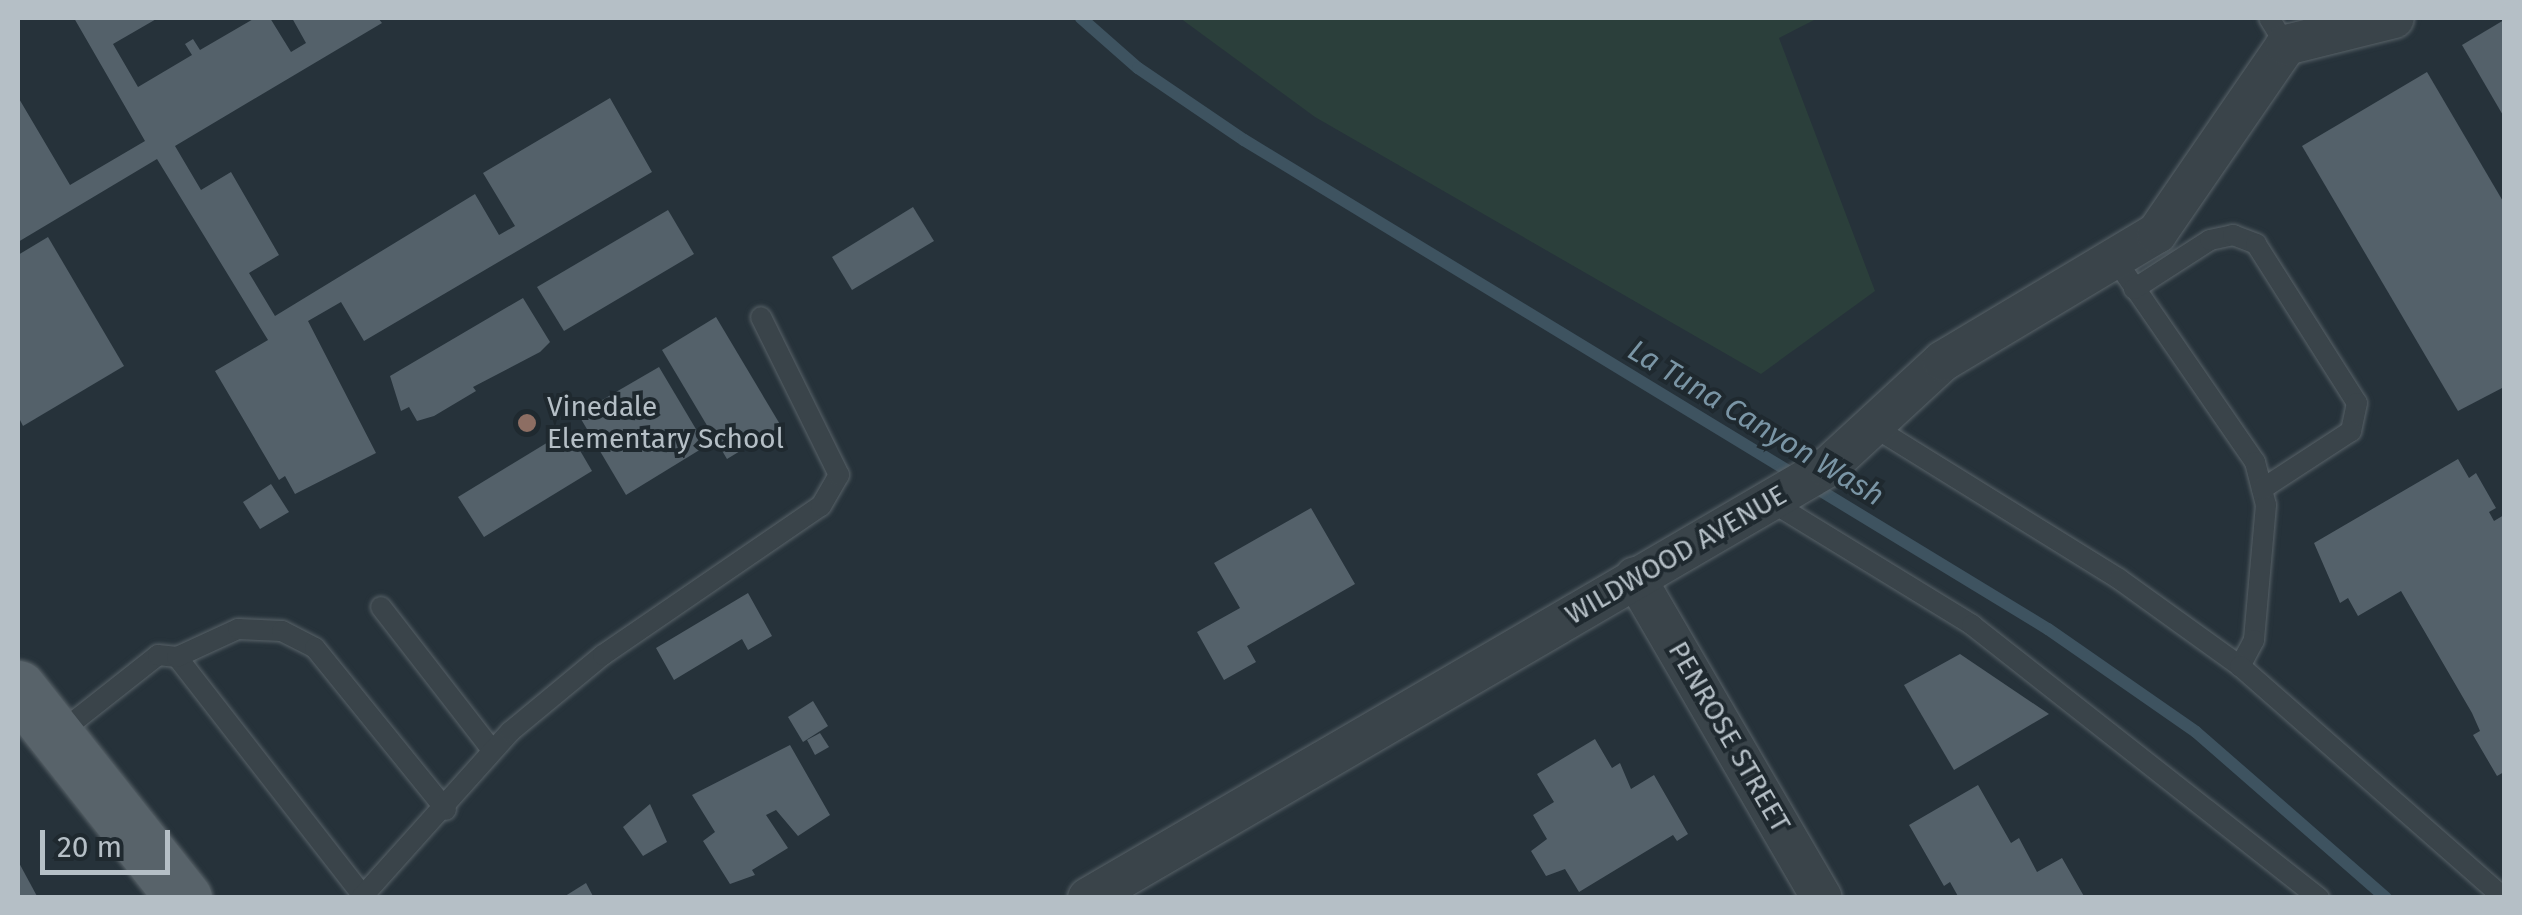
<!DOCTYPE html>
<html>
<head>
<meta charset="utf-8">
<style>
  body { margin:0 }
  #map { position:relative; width:2522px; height:915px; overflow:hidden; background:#26323a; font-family:"Fira Sans",sans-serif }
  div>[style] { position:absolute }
  .green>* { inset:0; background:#2b3f3b }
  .stream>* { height:12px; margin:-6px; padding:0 6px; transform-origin:6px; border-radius:6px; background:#3e5360 }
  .building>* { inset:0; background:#54616a }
  .roads { filter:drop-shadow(0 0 2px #586268) drop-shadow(0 0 2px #586268) }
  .service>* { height:20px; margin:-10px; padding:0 10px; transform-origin:10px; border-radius:10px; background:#3a444a }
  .minor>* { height:40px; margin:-20px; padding:0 20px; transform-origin:20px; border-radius:20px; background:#3a444a }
  .primary>* { height:55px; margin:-27.5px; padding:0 27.5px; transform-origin:27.5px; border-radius:27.5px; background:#58636a }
  .dots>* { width:28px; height:28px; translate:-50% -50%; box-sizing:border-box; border:5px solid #1f292f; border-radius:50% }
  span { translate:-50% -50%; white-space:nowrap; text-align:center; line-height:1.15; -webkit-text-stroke:8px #1f292f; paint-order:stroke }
  .poi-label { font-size:28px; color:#b5bfc6 }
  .left { translate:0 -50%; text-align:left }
  .street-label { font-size:28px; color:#b5bfc6 }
  .water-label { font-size:30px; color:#7a95a5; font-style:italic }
  .frame { position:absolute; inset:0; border:20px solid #b5bfc6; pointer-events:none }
  .scale { position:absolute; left:40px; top:830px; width:130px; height:45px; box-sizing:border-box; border:5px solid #b5bfc6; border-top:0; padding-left:12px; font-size:30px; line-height:35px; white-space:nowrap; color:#b5bfc6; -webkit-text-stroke:8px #1f292f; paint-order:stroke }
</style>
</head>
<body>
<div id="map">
  <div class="green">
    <i style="clip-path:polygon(1180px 18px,1818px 18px,1779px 38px,1875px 291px,1761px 374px,1315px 117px)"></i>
  </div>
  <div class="stream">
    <i style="left:1081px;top:18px;width:76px;rotate:41.3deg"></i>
    <i style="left:1138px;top:68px;width:128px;rotate:34.2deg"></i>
    <i style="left:1244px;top:140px;width:941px;rotate:31.31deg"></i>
    <i style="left:2048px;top:629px;width:180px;rotate:34.8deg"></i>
    <i style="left:2196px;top:732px;width:252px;rotate:41.1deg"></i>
  </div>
  <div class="building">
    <i style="clip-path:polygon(74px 18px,158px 18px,113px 44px,138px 87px,192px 55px,185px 44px,193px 39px,200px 50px,255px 18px,270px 18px,291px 52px,306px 43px,292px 18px,378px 18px,382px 23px,175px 146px,201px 190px,231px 172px,279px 255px,249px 273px,275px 316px,475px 194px,499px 235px,515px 226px,483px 173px,610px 98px,652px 172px,364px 341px,341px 302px,308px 321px,376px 453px,295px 494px,285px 476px,279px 480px,215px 371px,268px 340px,157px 159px,18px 242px,18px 97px,70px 185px,145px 141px)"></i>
    <i style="clip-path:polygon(2504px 20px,2504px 117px,2462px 45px)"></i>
    <i style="clip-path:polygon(2427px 72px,2504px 203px,2504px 387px,2458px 411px,2302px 146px)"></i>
    <i style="clip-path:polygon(913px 207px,934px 241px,852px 290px,832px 257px)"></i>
    <i style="clip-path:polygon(668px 210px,694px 254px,564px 331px,537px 287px)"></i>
    <i style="clip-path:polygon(48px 237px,124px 366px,23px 426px,18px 416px,18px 255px)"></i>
    <i style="clip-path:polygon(523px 298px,550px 342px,540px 352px,473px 387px,476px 391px,434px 416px,417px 421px,409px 407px,401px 411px,390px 376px)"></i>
    <i style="clip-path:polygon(716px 317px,781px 426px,727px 459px,662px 350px)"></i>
    <i style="clip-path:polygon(659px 367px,706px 446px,626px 495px,578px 414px)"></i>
    <i style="clip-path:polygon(568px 430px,592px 471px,484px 537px,458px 497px)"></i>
    <i style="clip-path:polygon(2458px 459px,2469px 478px,2476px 473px,2496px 508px,2489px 512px,2494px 521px,2504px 515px,2504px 772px,2497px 776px,2473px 735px,2480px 731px,2472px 713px,2401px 591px,2358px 616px,2348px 598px,2340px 603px,2314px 543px)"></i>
    <i style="clip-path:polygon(271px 484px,289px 512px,260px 529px,243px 502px)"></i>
    <i style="clip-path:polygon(1311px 508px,1355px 584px,1247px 646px,1256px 662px,1224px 680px,1197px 632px,1240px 608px,1214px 563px)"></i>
    <i style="clip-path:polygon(748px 593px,772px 636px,748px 650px,742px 639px,674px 680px,656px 648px)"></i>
    <i style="clip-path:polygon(1960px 654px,2049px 714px,1954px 770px,1904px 685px)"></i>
    <i style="clip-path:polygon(813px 701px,828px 726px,803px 742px,788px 717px)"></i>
    <i style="clip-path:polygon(820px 733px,829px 747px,815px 755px,807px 740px)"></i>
    <i style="clip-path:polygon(1595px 739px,1612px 768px,1620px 763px,1631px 789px,1654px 775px,1688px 834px,1677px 841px,1673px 835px,1579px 892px,1565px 869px,1546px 876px,1531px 851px,1547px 839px,1533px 815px,1554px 802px,1537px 774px)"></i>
    <i style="clip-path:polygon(790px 745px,830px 815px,798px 836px,776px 810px,766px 815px,788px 848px,752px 870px,755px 875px,730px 884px,703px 841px,715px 832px,692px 795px)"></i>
    <i style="clip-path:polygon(1978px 785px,2011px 843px,2019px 838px,2037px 872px,2062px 858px,2085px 898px,1959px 898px,1950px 882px,1944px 886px,1909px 825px)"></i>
    <i style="clip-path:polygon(650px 804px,667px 842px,643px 856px,623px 827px)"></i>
    <i style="clip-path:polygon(18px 861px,38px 898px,18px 898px)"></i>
    <i style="clip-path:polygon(586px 883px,594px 898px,562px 898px)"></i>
  </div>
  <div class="roads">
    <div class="service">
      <i style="left:2269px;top:18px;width:32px;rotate:58deg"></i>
      <i style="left:2115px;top:259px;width:247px;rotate:55.4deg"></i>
      <i style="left:2255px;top:462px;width:44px;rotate:75.7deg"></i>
      <i style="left:2266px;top:505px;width:136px;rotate:95.1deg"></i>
      <i style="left:2254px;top:640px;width:30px;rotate:118deg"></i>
      <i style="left:2134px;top:289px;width:90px;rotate:-32.8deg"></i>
      <i style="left:2210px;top:240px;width:24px;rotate:-12deg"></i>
      <i style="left:2233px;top:235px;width:25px;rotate:21deg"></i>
      <i style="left:2256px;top:244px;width:188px;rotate:57.6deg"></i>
      <i style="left:2357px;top:403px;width:29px;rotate:102deg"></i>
      <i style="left:2351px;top:431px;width:106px;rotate:146.9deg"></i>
      <i style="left:1874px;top:427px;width:288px;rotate:31.8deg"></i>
      <i style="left:2119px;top:579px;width:149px;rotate:35.7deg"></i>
      <i style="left:2240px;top:666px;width:351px;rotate:41.3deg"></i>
      <i style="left:1770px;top:501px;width:237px;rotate:31.5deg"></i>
      <i style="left:1972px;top:625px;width:442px;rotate:38.2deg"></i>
      <i style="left:381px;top:607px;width:181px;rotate:52.2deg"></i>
      <i style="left:177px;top:657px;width:303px;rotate:52.1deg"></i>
      <i style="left:58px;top:734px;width:127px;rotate:-38.3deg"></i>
      <i style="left:158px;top:655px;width:19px;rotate:6deg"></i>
      <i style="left:177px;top:657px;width:67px;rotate:-24.7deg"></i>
      <i style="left:238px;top:629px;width:44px;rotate:2.6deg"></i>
      <i style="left:282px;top:631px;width:37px;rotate:27deg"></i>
      <i style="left:315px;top:648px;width:208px;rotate:51deg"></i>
      <i style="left:361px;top:898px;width:224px;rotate:-48.1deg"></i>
      <i style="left:511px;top:731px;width:119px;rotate:-39.6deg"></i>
      <i style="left:603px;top:655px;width:264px;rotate:-34.4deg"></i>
      <i style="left:821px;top:506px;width:36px;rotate:-60deg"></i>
      <i style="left:839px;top:475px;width:176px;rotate:-116.3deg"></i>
    </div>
    <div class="minor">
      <i style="left:1635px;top:577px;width:371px;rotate:59.8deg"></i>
      <i style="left:1088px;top:898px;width:856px;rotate:-30.22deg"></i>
      <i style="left:1828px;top:467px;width:156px;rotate:-42.7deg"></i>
      <i style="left:1943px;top:361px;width:249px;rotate:-30.9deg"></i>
      <i style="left:2157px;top:233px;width:228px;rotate:-55.5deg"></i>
      <i style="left:2286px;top:45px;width:111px;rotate:-14deg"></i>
    </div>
    <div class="primary">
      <i style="left:18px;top:688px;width:268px;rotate:51.7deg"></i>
    </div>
  </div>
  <div class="dots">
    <i style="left:527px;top:423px;background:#8d6e63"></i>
  </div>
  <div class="poi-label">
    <span class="left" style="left:547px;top:423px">Vinedale<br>Elementary School</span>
  </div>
  <div class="street-label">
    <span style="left:1676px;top:555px;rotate:-30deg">WILDWOOD AVENUE</span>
    <span style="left:1729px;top:737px;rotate:60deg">PENROSE STREET</span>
  </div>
  <div class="water-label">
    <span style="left:1756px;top:423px;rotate:31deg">La Tuna Canyon Wash</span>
  </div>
  <div class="frame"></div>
  <div class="scale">20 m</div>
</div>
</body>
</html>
